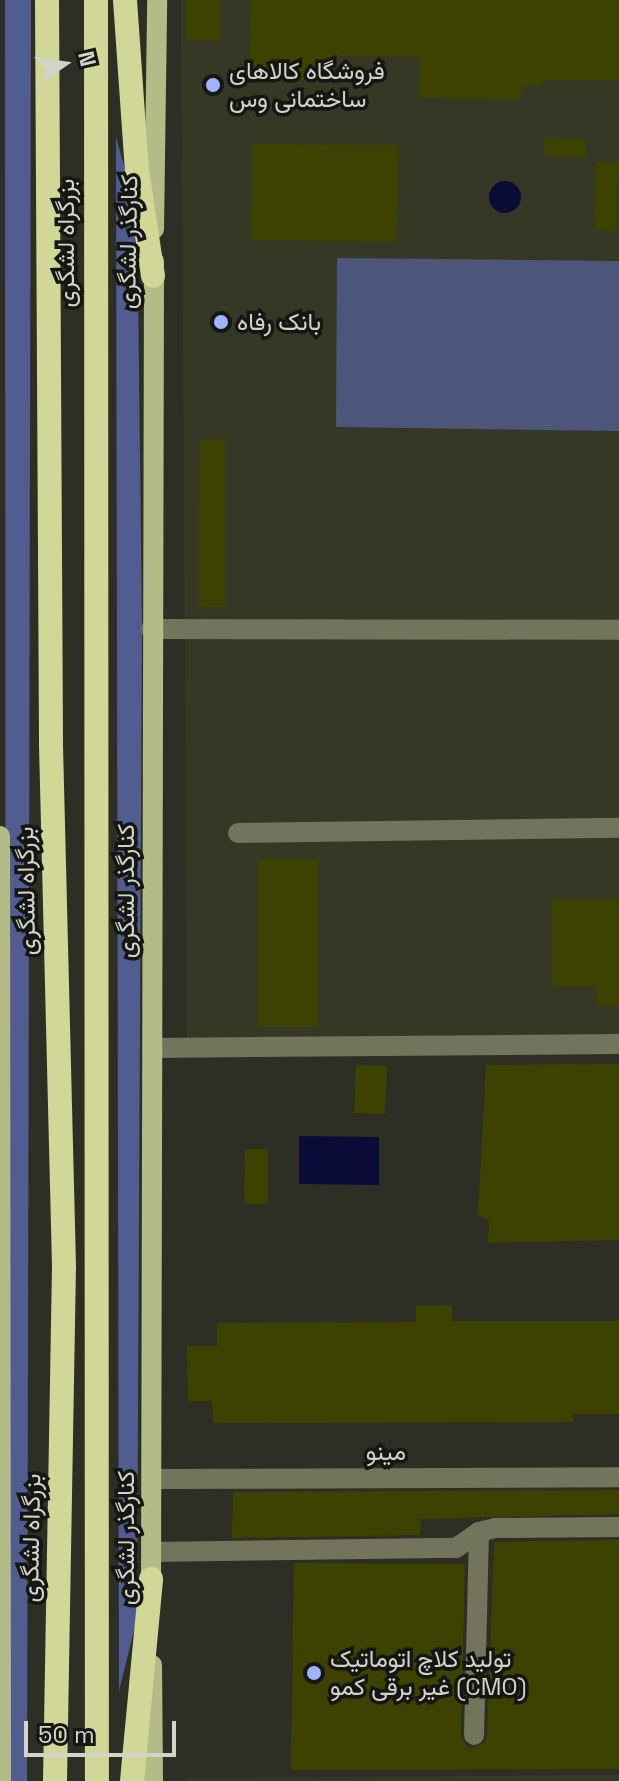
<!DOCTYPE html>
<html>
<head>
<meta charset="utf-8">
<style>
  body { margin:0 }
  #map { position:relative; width:619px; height:1781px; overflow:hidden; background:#2e2f24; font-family:"Space Grotesk",Vazirmatn,sans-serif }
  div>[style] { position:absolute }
  .built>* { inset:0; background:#363826 }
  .green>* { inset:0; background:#4c557a }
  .forest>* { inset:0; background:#515d90 }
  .water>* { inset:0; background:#0a0c37 }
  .round { border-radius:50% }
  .building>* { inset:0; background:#3e4200 }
  .minor>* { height:20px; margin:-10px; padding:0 10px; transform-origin:10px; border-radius:10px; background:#72755c }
  .major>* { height:20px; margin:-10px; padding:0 10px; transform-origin:10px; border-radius:10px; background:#b5bb87 }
  .highway>* { height:24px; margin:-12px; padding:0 12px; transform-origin:12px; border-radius:12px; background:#d0d797 }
  .dots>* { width:22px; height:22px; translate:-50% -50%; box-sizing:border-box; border:4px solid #161712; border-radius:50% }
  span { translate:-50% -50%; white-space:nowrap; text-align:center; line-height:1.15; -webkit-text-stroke:7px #161712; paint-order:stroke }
  .poi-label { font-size:24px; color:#d2d3cc }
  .left { translate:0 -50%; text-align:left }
  .street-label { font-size:24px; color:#d2d3cc }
  .north { position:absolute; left:24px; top:24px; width:80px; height:80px; -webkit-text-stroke:6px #161712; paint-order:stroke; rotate:77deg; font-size:22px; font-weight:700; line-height:32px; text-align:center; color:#d2d3cc }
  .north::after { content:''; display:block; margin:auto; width:28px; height:36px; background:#d2d3cc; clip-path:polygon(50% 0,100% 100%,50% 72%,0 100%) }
  .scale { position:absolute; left:24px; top:1721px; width:152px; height:36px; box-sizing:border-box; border:4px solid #d2d3cc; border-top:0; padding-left:10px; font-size:24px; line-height:28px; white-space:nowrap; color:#d2d3cc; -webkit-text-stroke:6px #161712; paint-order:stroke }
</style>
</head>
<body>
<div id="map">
  <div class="built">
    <i style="clip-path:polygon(181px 0,619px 0,619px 1051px,187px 1042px)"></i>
    <i style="clip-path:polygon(619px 1775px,619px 1781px,186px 1781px,186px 1778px)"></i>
  </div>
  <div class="green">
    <i style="clip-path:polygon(337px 258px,619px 261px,619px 431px,336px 427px)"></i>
  </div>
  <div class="forest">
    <i style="clip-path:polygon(5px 0,31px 0,27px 1781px,6px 1781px)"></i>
    <i style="clip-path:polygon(116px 137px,132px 195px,138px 289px,142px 622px,137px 1618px,119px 1691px)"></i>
  </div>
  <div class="water">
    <i class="round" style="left:489px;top:181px;width:32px;height:32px"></i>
    <i style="clip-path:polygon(299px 1136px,379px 1137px,379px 1185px,299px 1184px)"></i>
  </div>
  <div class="building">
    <i style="clip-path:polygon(186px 0,220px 0,220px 41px,186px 40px)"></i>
    <i style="clip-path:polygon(251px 0,619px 0,619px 80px,545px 80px,542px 86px,521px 86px,521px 99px,419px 98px,420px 57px,335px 56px,334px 80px,249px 79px)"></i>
    <i style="clip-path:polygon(545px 137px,586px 140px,585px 158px,544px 155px)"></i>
    <i style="clip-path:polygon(252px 144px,399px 145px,397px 242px,251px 240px)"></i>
    <i style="clip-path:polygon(596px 162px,619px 163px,616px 231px,594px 230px)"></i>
    <i style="clip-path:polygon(200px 440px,225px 440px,225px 607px,199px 607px)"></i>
    <i style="clip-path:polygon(258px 859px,318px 859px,318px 1027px,258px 1027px)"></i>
    <i style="clip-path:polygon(552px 899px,619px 899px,619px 1006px,597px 1006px,597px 986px,552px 986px)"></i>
    <i style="clip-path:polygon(619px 1064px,619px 1240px,488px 1243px,489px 1221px,478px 1214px,486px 1065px)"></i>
    <i style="clip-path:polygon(356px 1065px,387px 1066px,385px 1114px,354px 1113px)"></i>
    <i style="clip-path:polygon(245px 1149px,268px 1149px,268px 1204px,244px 1204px)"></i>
    <i style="clip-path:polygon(452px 1305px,452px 1321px,619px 1321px,619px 1414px,573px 1414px,573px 1422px,213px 1423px,212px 1401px,188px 1401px,187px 1346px,217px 1346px,217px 1323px,416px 1322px,416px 1306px)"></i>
    <i style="clip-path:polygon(619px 1490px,619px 1514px,421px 1519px,420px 1535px,232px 1538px,233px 1492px)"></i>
    <i style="clip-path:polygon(619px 1540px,619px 1769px,291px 1770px,294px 1563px,465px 1564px,461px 1735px,467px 1746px,474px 1748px,485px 1742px,487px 1735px,494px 1542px)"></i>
  </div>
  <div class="minor">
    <i style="left:151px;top:629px;width:468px;rotate:0.1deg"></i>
    <i style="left:238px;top:833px;width:381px;rotate:-0.8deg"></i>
    <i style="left:152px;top:1048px;width:467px;rotate:-0.5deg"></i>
    <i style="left:153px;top:1479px;width:466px;rotate:-0.2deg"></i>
    <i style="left:479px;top:1532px;width:16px;rotate:-14deg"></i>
    <i style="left:495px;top:1528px;width:124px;rotate:-0.5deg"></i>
    <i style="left:152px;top:1552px;width:304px;rotate:-0.8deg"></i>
    <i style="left:456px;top:1548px;width:28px;rotate:-35deg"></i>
    <i style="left:479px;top:1532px;width:203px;rotate:91.4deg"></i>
  </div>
  <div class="major">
    <i style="left:154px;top:229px;width:229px;rotate:-89.2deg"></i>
    <i style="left:0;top:836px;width:945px;rotate:89.94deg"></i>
    <i style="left:151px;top:1593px;width:1332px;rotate:-89.87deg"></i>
    <i style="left:152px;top:1665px;width:116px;rotate:89.5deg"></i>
  </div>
  <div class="highway">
    <i style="left:47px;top:0;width:745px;rotate:89.69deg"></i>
    <i style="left:51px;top:745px;width:521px;rotate:88.57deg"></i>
    <i style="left:64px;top:1266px;width:515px;rotate:91deg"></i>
    <i style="left:96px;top:0;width:1781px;rotate:89.97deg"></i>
    <i style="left:125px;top:0;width:170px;rotate:86deg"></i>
    <i style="left:137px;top:170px;width:107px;rotate:81.4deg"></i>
    <i style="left:132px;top:1781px;width:203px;rotate:-84.6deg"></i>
  </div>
  <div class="dots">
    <i style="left:213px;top:85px;background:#a1b3fd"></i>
    <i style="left:221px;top:322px;background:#a1b3fd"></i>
    <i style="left:314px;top:1673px;background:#a1b3fd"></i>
  </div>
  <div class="poi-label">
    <span class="left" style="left:229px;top:85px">فروشگاه کالاهای<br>ساختمانی وس</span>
    <span class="left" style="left:237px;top:322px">بانک رفاه</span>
    <span class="left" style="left:330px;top:1673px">تولید کلاچ اتوماتیک<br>غیر برقی کمو (CMO)</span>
  </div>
  <div class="street-label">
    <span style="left:128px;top:242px;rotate:-89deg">کنارگذر لشگری</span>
    <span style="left:66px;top:243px;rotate:-90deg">بزرگراه لشگری</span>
    <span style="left:26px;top:891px;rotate:-91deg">بزرگراه لشگری</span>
    <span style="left:126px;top:891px;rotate:-90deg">کنارگذر لشگری</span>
    <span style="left:386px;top:1452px">مینو</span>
    <span style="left:31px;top:1538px;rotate:-89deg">بزرگراه لشگری</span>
    <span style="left:126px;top:1538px;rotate:-90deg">کنارگذر لشگری</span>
  </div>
  <div class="north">N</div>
  <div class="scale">50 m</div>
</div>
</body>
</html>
